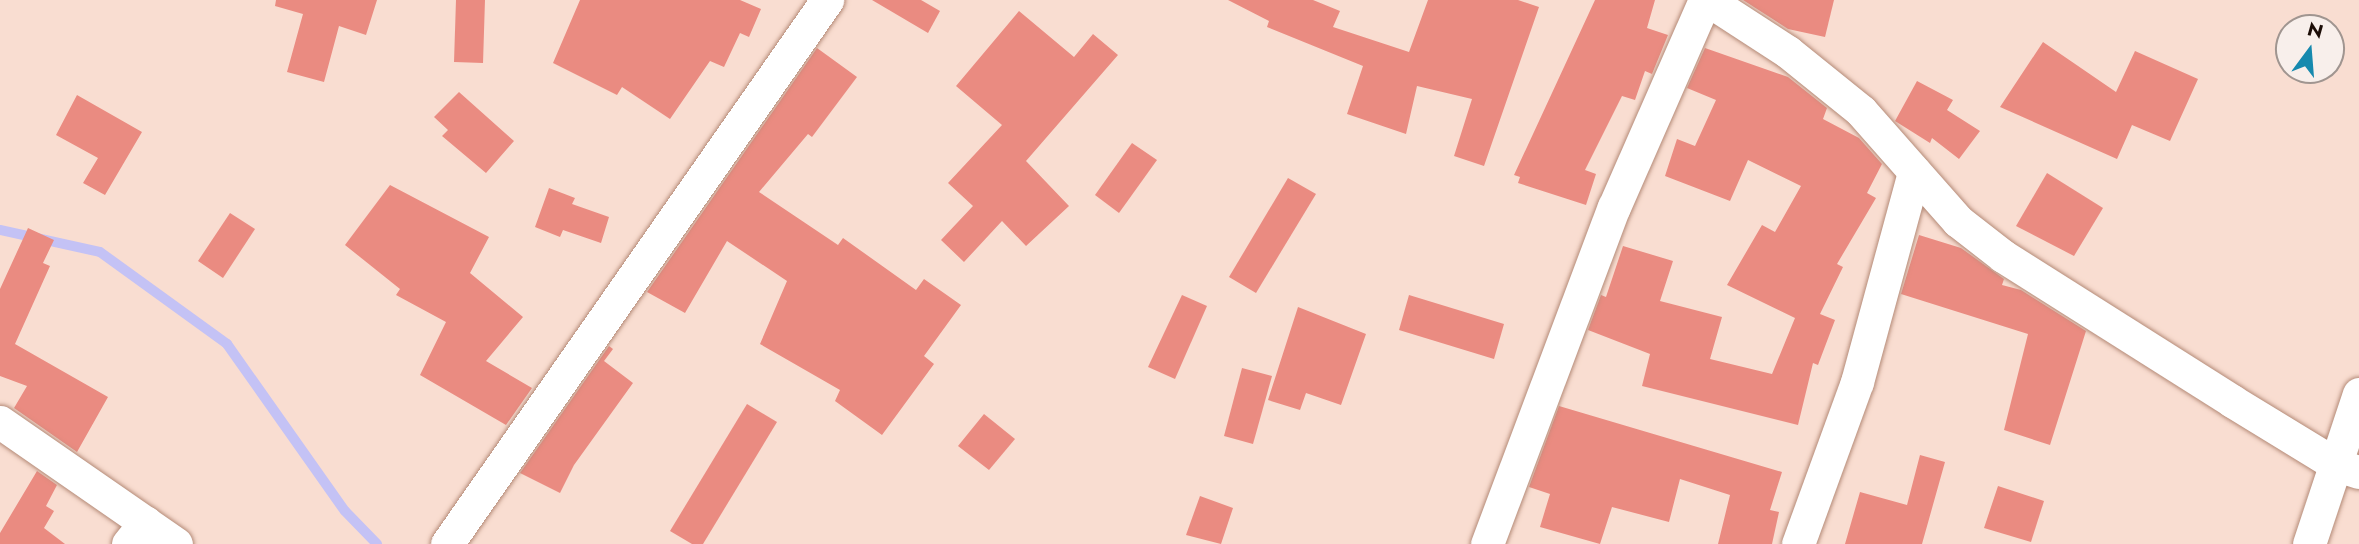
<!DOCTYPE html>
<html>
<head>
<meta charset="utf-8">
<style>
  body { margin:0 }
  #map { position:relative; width:2359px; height:544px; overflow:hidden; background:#f9ddd1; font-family:Jost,sans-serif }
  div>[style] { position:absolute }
  .stream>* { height:10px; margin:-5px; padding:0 5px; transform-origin:5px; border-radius:5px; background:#c4c2f5 }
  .building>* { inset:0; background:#ea8b81 }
  .roads { filter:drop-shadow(0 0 2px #b48a77) drop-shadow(0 0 2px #b48a77) }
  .minor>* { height:33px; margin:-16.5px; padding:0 16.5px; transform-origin:16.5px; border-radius:16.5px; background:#fff }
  span { translate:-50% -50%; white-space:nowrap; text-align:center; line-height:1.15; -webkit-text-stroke:7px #f8efeb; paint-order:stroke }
  .north { position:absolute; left:2275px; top:14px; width:70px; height:70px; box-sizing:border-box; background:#f8efeb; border:2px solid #a09590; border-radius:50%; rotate:16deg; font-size:19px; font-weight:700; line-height:28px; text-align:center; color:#1c0d07 }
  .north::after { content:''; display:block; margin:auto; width:24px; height:32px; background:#1689ae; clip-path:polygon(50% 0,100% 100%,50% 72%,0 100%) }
</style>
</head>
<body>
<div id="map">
  <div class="stream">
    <i style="left:0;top:230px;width:102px;rotate:12.4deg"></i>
    <i style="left:100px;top:252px;width:157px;rotate:35.9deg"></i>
    <i style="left:227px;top:344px;width:204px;rotate:54.8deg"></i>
    <i style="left:345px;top:511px;width:46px;rotate:45.9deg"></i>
  </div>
  <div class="building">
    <i style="clip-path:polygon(276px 0,377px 0,366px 35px,339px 26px,324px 82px,287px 72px,303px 14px,275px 6px)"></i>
    <i style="clip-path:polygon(456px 0,485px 0,483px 63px,454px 62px)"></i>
    <i style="clip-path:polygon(580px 0,740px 0,761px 9px,749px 37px,740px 33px,724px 67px,710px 61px,670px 119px,622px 87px,617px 95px,553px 63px)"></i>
    <i style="clip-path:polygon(872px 0,921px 0,940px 11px,928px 33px)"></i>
    <i style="clip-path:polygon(1228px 0,1313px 0,1340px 11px,1333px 27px,1409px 52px,1428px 0,1518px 0,1539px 7px,1484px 166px,1454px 156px,1472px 99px,1417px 86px,1406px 134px,1347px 114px,1363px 66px,1267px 27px,1269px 21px)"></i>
    <i style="clip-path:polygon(1595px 0,1655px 0,1647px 28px,1668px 35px,1652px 74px,1645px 71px,1635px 100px,1622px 96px,1585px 170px,1596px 174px,1586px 205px,1518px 183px,1520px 177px,1514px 175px)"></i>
    <i style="clip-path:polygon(1743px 0,1834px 0,1825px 37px,1788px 29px)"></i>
    <i style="clip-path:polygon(1019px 11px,1074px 57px,1093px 34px,1118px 55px,1026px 161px,1069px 206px,1026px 246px,1002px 221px,964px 262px,941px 240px,973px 206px,948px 183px,1002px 125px,956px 86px)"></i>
    <i style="clip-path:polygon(2043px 42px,2116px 92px,2135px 51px,2198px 79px,2170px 141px,2132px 125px,2117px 159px,2000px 107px)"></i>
    <i style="clip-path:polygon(817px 48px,857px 77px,812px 137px,808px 134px,759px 192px,838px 245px,843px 238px,916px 290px,924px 279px,961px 305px,924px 356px,934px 364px,882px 435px,835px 401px,840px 390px,760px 344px,787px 281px,727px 241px,685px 313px,647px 292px)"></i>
    <i style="clip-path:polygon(1705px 48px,1788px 77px,1827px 108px,1823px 119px,1859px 138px,1882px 164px,1867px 193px,1876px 198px,1837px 264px,1843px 267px,1820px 314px,1835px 320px,1818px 365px,1813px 363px,1798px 425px,1642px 386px,1650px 354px,1588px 330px,1601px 295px,1606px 297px,1623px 246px,1673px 261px,1660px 301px,1722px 317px,1710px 359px,1772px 374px,1795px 318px,1727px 285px,1762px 225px,1775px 232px,1801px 186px,1748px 160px,1730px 201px,1665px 176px,1677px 139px,1695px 146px,1716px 100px,1687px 88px)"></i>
    <i style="clip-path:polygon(1917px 81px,1953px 100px,1947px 110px,1980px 131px,1959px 159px,1932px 138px,1930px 143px,1895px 121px)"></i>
    <i style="clip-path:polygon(459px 92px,514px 141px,486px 173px,442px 136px,448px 130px,434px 117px)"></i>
    <i style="clip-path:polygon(77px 95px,142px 132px,105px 195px,83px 183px,98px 158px,56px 135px)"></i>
    <i style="clip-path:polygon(1132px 143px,1157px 160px,1119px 213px,1095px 195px)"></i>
    <i style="clip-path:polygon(2047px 173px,2103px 208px,2074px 256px,2016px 226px)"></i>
    <i style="clip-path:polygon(1288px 178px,1316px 194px,1256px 293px,1229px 277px)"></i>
    <i style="clip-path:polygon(390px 185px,489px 237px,470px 273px,523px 317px,486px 361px,532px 388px,506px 425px,420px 375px,446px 322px,396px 295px,400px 289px,345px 245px)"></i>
    <i style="clip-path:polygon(549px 188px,575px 198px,572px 204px,609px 217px,601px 243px,563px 230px,560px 237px,535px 227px)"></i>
    <i style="clip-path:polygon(230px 213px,255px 229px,223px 278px,198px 261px)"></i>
    <i style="clip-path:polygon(28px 228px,54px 240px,43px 263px,50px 266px,15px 344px,108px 397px,77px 452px,14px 408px,27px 386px,0 376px,0 289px)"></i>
    <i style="clip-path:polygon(1919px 235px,1961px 248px,2004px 279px,2002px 285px,2021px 290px,2086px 331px,2050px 445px,2004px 430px,2028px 334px,1901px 294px)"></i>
    <i style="clip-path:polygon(1182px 295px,1207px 306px,1175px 379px,1148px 367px)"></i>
    <i style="clip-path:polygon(1409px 295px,1504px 324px,1494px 359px,1399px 330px)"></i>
    <i style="clip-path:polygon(1298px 307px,1366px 334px,1341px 405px,1306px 393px,1300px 410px,1268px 400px)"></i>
    <i style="clip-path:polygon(609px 346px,613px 349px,604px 361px,633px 383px,574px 465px,560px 493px,520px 473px)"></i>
    <i style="clip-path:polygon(1242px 368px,1272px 376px,1253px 444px,1224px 436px)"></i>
    <i style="clip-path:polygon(747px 404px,777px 422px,703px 544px,692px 544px,670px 531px)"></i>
    <i style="clip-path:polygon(1559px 406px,1782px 472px,1770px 510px,1779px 512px,1772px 544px,1718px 544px,1730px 495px,1680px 479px,1669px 522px,1612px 507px,1600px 544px,1540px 527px,1550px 494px,1529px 487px)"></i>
    <i style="clip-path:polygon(984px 414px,1015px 439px,989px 470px,958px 446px)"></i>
    <i style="clip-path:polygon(1920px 455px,1945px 462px,1922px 544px,1845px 544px,1860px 492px,1907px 505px)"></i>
    <i style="clip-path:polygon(37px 471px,57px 485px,46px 506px,54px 511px,44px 528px,65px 544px,0 544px,0 533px)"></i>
    <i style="clip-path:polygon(1998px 486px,2044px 501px,2031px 542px,1984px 528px)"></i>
    <i style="clip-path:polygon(1200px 496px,1233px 508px,1221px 544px,1186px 535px)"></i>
  </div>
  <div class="roads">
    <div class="minor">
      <i style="left:1708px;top:0;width:95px;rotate:33deg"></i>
      <i style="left:1788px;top:52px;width:94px;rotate:38.9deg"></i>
      <i style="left:1861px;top:111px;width:147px;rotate:48.6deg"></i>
      <i style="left:1958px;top:221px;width:57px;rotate:37.9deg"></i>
      <i style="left:2003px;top:256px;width:271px;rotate:32.3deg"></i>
      <i style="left:2232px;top:401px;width:123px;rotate:31.4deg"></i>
      <i style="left:2337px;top:465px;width:23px;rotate:18deg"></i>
      <i style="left:0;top:422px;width:214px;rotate:34.7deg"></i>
      <i style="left:128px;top:544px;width:28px;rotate:-51deg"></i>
      <i style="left:447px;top:544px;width:664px;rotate:-55.06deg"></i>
      <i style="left:1487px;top:544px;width:360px;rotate:-69.4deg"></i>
      <i style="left:1614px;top:207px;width:226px;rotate:-66.3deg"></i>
      <i style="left:1798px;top:544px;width:172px;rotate:-70deg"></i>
      <i style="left:1857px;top:382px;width:218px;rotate:-74.8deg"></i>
      <i style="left:2309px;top:544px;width:158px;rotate:-71.6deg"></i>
    </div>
  </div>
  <div class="north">N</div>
</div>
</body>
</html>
